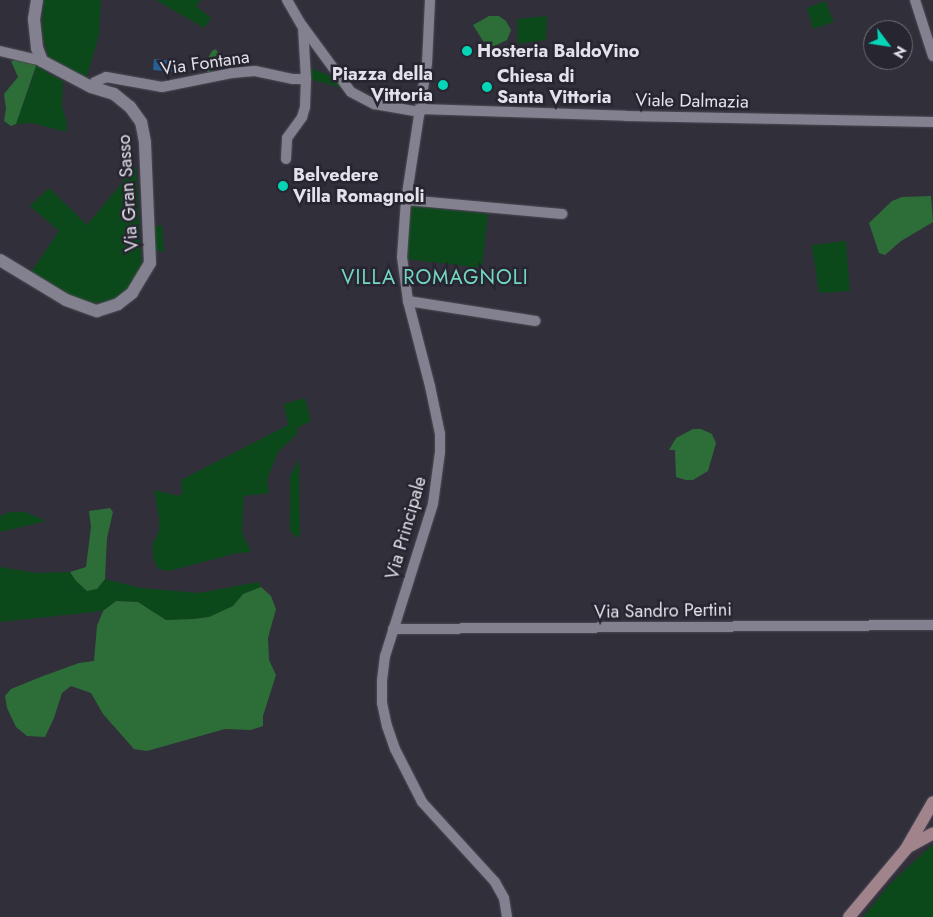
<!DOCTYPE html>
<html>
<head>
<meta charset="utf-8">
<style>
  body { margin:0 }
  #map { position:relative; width:933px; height:917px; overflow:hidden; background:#302f3a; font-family:Jost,sans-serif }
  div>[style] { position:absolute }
  .green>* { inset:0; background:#0b491b }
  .forest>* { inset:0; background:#2d6e38 }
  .water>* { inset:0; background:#256096 }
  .roads { filter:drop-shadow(0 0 1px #4e4c55) drop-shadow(0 0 1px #4e4c55) }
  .minor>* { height:10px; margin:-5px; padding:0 5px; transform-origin:5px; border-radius:5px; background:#83818f }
  .tertiary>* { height:12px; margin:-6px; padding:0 6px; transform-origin:6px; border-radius:6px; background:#83818f }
  .secondary>* { height:12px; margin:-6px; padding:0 6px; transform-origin:6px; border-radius:6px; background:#a1848b }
  .dots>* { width:14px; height:14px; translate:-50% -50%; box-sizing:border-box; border:2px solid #272530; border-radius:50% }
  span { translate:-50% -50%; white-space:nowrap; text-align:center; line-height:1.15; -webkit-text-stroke:5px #272530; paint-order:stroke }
  .poi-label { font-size:18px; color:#e3e2ea; font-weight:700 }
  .left { translate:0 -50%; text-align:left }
  .right { translate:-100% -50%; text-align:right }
  .street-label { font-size:18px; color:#e3e2ea }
  .quarter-label { font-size:20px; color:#74d8c1; letter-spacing:1px }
  .north { position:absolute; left:863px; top:20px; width:50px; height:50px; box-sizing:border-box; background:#272530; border:1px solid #72717a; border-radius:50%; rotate:121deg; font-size:14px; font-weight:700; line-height:20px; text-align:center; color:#e3e2ea }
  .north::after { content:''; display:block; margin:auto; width:18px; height:22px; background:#05d5b6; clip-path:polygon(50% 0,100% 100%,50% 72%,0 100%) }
</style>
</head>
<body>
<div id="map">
  <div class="green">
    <i style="clip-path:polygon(44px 0,101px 0,99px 35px,86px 79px,49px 61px,42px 31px)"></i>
    <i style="clip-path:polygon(156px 0,201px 0,196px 6px,211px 18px,204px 28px)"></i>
    <i style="clip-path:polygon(825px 1px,834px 22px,813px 29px,807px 8px)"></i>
    <i style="clip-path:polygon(547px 16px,546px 40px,518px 44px,517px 19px)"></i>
    <i style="clip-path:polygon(34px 62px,49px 74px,63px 81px,62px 107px,67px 123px,66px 132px,32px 123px,16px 124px,35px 72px)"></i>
    <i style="clip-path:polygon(310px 68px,336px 78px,342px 88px,313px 80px)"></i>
    <i style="clip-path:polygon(136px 166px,142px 270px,133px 286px,110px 302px,85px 303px,62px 293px,31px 272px,59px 231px,30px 206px,49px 188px,87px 225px)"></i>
    <i style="clip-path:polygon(412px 206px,488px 214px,482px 268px,406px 259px)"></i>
    <i style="clip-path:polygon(162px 225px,164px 252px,157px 251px,153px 241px,152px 227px)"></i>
    <i style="clip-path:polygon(846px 241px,850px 291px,819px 293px,812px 245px)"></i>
    <i style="clip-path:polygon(305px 398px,311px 421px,297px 428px,297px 434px,278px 452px,267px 480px,269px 493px,244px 496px,242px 532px,251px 552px,237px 553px,169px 571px,158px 569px,153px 558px,153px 544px,159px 531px,159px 519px,154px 490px,178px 496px,182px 493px,181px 480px,288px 425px,284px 404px)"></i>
    <i style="clip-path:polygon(299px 459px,300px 537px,297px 537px,290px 531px,290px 476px)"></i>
    <i style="clip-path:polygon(10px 512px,25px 512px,46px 521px,0 532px,0 516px)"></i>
    <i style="clip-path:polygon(0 567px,36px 573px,70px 572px,80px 586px,97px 589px,105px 579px,141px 588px,199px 593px,259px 582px,261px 587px,243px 594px,233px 606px,209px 617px,193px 619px,166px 620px,138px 602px,116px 601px,103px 611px,0 622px)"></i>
    <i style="clip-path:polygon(933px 844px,933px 917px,863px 917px,890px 884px)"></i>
  </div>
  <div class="forest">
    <i style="clip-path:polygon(489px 16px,499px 16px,506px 21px,511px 30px,507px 40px,488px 49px,473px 25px)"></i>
    <i style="clip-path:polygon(216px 49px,219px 55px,211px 72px,207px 72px,203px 67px,212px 51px)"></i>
    <i style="clip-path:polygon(19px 59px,34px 62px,36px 66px,16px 124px,11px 126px,4px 121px,6px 109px,4px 94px,18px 77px,11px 61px)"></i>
    <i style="clip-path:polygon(931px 196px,933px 222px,901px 241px,885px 255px,879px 253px,869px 223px,892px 201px,902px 197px)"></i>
    <i style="clip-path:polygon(693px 429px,701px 429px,712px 434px,716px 443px,708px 471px,693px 480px,686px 480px,676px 477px,675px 450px,669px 450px,676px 438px)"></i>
    <i style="clip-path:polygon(110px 508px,113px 512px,107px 538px,105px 579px,97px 589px,87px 591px,76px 581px,70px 572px,86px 567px,91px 527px,89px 511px)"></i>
    <i style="clip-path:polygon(261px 587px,271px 596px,276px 609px,268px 638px,269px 660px,276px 675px,263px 716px,263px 726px,251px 730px,225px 729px,147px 751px,134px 749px,103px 714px,91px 693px,71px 686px,62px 693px,54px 718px,45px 737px,27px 736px,16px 727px,7px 708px,5px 696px,11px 689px,43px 676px,79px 663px,94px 661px,97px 626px,103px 611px,116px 601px,138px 602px,166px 620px,193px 619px,209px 617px,233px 606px,243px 594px)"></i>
  </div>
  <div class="water">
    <i style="clip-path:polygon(154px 59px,175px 61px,177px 67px,174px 72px,153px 70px)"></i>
  </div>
  <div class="roads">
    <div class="minor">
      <i style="left:287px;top:0;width:28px;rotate:60deg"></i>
      <i style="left:301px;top:24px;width:84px;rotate:53.7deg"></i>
      <i style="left:351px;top:92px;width:26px;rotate:28deg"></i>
      <i style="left:374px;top:104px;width:47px;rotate:9.9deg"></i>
      <i style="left:430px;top:0;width:63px;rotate:92.7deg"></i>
      <i style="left:427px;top:63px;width:139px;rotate:98.7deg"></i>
      <i style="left:406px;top:200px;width:57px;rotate:94deg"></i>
      <i style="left:402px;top:257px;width:44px;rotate:82.2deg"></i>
      <i style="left:408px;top:301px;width:88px;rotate:75.5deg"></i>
      <i style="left:430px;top:386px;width:49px;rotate:78.2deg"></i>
      <i style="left:440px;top:434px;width:18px;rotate:90deg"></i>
      <i style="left:440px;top:452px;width:52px;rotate:97.7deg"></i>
      <i style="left:433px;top:504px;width:159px;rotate:107.5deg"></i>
      <i style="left:385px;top:656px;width:25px;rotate:97deg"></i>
      <i style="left:382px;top:681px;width:22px;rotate:90deg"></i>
      <i style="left:382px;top:703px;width:24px;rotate:78deg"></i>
      <i style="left:387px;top:726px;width:24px;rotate:71deg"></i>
      <i style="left:395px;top:749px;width:59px;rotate:63deg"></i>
      <i style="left:422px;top:802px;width:108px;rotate:47.6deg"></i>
      <i style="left:495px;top:882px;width:18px;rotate:61deg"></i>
      <i style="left:504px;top:898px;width:19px;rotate:81deg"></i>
      <i style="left:915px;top:0;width:59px;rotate:72.2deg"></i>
      <i style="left:0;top:51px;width:43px;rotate:13.4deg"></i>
      <i style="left:91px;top:87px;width:6px;rotate:-51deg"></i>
      <i style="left:95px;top:82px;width:12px;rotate:-24deg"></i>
      <i style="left:106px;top:77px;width:57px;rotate:10.1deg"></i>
      <i style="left:162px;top:87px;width:71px;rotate:-11.3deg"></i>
      <i style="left:232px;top:73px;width:23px;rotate:-5deg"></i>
      <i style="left:255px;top:71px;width:39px;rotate:12deg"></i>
      <i style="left:293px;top:79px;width:13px"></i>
      <i style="left:306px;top:79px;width:52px;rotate:-93.3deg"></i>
      <i style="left:420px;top:109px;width:206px;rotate:1.9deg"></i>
      <i style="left:626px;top:116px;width:307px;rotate:1.1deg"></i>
      <i style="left:286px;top:159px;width:21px;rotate:-87deg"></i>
      <i style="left:287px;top:138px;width:26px;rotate:-54deg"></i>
      <i style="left:302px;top:117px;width:10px;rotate:-73deg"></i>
      <i style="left:305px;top:107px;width:28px;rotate:-88deg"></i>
      <i style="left:406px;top:200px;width:157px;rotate:5.1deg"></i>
      <i style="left:408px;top:301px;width:129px;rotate:8.9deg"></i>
      <i style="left:393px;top:629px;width:540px;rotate:-0.42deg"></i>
    </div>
    <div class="tertiary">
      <i style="left:0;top:260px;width:77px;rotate:31.2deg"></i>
      <i style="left:66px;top:300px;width:33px;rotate:20deg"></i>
      <i style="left:97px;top:311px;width:22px;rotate:-18deg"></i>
      <i style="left:118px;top:304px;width:18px;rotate:-38deg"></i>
      <i style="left:132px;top:293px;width:35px;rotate:-59deg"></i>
      <i style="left:150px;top:263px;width:121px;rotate:-92.4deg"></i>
      <i style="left:145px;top:142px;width:20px;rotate:-101deg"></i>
      <i style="left:141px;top:122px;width:19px;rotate:-126deg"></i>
      <i style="left:130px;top:107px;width:21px;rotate:-141deg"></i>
      <i style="left:114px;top:94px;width:24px;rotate:-163deg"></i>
      <i style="left:91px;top:87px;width:55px;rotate:-152deg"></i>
      <i style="left:42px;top:61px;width:14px;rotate:-111deg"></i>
      <i style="left:37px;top:48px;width:29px;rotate:-96deg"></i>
      <i style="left:34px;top:19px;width:19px;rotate:-81deg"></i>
    </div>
    <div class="secondary">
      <i style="left:910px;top:846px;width:26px;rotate:-29deg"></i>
      <i style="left:849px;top:917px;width:89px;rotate:-50deg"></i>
      <i style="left:906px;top:849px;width:54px;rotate:-60.1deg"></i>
    </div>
  </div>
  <div class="dots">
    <i style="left:467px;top:51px;background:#05d5b6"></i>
    <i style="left:443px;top:85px;background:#05d5b6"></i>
    <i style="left:487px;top:87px;background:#05d5b6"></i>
    <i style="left:283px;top:186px;background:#05d5b6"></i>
  </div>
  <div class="poi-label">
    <span class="left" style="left:477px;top:51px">Hosteria BaldoVino</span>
    <span class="right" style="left:433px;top:85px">Piazza della<br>Vittoria</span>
    <span class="left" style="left:497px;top:87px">Chiesa di<br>Santa Vittoria</span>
    <span class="left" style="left:293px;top:186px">Belvedere<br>Villa Romagnoli</span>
  </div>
  <div class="street-label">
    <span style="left:205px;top:63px;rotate:-8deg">Via Fontana</span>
    <span style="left:692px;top:101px;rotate:1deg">Viale Dalmazia</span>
    <span style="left:128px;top:193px;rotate:-94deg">Via Gran Sasso</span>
    <span style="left:406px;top:528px;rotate:-74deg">Via Principale</span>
    <span style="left:663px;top:611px;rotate:-1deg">Via Sandro Pertini</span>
  </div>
  <div class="quarter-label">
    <span style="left:435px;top:277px">VILLA ROMAGNOLI</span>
  </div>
  <div class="north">N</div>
</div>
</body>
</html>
